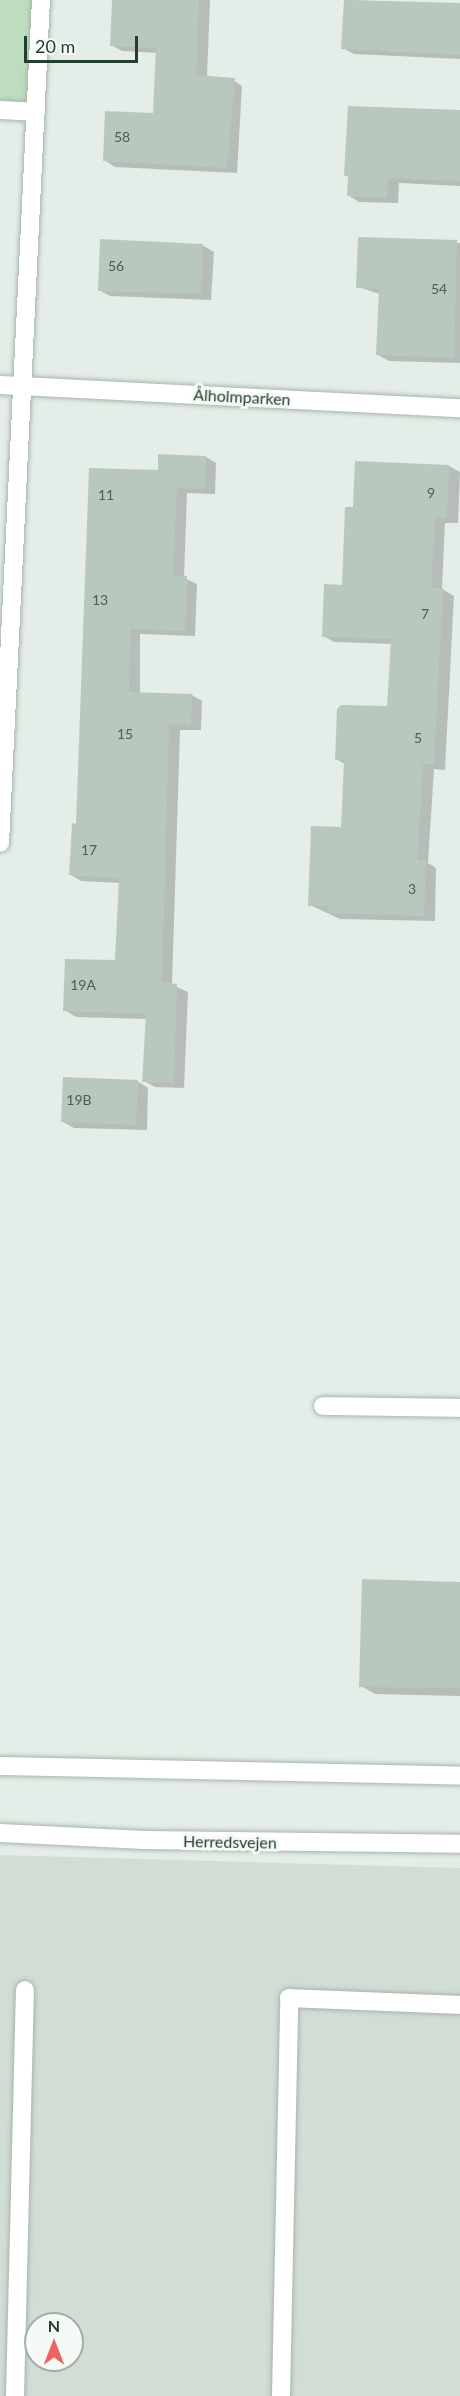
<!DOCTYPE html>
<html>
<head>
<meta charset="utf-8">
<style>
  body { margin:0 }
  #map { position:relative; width:460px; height:2396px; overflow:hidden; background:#e4ede7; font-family:Lato,sans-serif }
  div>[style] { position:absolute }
  .built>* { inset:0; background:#d2ddd5 }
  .green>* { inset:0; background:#beddbe }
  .shadow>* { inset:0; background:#0003 }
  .building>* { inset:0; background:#b9c8bf }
  .roads { filter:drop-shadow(0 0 2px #a7b5ac) drop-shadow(0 0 2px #a7b5ac) }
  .lane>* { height:18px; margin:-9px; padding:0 9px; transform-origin:9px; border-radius:9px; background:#fff }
  .street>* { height:18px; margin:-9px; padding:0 9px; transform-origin:9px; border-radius:9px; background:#fff }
  .secondary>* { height:18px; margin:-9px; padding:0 9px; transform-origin:9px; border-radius:9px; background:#fff }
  span { translate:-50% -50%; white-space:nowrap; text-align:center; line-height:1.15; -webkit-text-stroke:6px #f5faf6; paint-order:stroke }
  .number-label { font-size:14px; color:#496054 }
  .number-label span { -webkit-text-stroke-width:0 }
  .street-label { font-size:16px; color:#243e30 }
  .north { position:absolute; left:24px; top:2312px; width:60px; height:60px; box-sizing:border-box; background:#f5faf6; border:2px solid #a1afa7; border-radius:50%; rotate:0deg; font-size:16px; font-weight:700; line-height:24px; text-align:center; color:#243e30 }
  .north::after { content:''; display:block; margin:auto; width:21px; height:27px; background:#ed6264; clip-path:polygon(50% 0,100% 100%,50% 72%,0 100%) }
  .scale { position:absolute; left:24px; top:36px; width:114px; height:27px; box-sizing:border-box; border:3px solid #243e30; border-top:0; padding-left:8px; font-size:18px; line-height:21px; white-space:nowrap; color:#243e30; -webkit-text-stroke:4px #f5faf6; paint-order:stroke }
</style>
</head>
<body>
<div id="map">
  <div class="built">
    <i style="clip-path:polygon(evenodd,0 1855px,460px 1868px,460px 2396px,0 2396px,0 1855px,36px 2324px,72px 2324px,72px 2360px,36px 2360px,36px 2324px)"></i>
  </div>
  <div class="green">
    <i style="clip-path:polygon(0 0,41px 0,36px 112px,0 110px)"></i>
  </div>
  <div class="shadow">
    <i style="clip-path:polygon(113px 0,210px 0,207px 77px,231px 79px,242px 86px,237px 173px,115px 167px,104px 160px,155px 115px,158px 53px,122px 51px,111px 45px)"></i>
    <i style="clip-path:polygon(345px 0,460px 4px,460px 59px,354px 54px,343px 48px)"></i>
    <i style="clip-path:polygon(460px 112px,460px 186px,399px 183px,398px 203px,359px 202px,348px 195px,349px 177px,345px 175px)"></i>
    <i style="clip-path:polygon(359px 238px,460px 243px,460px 363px,389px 361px,378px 355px,380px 294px,358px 287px)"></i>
    <i style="clip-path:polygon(202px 245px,214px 252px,211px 300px,110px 296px,99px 290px)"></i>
    <i style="clip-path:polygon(206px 457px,216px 463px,215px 494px,187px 493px,184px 578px,197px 584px,195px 636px,140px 634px,140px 694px,192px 695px,202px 701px,201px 730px,180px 730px,172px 985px,188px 992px,184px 1088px,155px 1087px,144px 1081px,147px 1019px,76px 1017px,65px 1010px,116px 962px,120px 883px,81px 881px,71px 875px,77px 825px,159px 472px)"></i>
    <i style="clip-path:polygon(449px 466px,460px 472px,458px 523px,445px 523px,442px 589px,454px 596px,445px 770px,434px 769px,428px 863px,436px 868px,435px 921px,340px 919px,310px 905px,342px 828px,345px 764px,336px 759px,389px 708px,392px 644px,334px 642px,324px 636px,343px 586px,354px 508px)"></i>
    <i style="clip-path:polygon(137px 1081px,148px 1088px,147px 1130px,74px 1128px,63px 1122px)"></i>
    <i style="clip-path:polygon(460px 1583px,460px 1696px,375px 1694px,361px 1686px)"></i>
  </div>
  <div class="building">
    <i style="clip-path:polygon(112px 0,199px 0,196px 75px,235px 78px,227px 168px,103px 161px,105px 111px,153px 113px,156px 48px,110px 46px)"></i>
    <i style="clip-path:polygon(344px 0,460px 3px,460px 55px,341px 49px)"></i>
    <i style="clip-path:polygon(348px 106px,460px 110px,460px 181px,388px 178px,387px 198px,347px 196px,348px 176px,344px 176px)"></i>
    <i style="clip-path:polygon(358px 237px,457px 240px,454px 358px,376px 355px,379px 289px,356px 288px)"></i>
    <i style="clip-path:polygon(100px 239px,203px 244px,201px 294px,98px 291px)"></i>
    <i style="clip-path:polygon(158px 454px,206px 456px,205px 489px,177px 488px,173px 576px,187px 576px,185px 631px,130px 629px,129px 692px,192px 694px,191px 725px,169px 724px,162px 982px,177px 984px,174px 1083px,142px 1082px,146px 1014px,63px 1011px,65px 959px,115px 960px,119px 878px,69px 875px,72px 823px,76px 824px,89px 468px,158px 470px)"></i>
    <i style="clip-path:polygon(355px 461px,449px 465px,447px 518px,435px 517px,431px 588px,443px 588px,434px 764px,423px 764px,417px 860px,426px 860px,424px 916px,328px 913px,328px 906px,308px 906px,311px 826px,341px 827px,344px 760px,335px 760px,337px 709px,341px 705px,387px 706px,391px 639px,322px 637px,324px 584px,342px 585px,345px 507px,353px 507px)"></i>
    <i style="clip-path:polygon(63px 1077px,138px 1080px,136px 1125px,61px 1122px)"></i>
    <i style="clip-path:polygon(362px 1579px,460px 1582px,460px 1688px,359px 1687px)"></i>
  </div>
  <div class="roads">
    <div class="lane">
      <i style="left:323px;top:1406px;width:137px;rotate:0.8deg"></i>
      <i style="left:15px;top:2396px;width:406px;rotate:-88.6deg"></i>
      <i style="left:281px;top:2396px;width:398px;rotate:-88.8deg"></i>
      <i style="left:289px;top:1998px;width:171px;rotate:2.3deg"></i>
    </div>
    <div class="street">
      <i style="left:0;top:110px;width:36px;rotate:3deg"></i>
      <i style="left:0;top:385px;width:461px;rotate:2.9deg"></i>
      <i style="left:0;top:843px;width:844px;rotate:-87.22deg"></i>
    </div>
    <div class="secondary">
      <i style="left:0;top:1766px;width:460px;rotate:1.2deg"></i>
      <i style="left:0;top:1833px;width:145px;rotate:2.8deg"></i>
      <i style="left:145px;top:1840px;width:315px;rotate:0.7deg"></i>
    </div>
  </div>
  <div class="number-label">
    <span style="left:122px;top:137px">58</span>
    <span style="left:116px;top:266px">56</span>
    <span style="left:439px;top:289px">54</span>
    <span style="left:431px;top:493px">9</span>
    <span style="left:106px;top:495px">11</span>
    <span style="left:100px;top:600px">13</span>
    <span style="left:425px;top:614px">7</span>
    <span style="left:125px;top:734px">15</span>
    <span style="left:418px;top:738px">5</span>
    <span style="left:89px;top:850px">17</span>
    <span style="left:412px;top:889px">3</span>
    <span style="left:83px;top:985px">19A</span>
    <span style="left:79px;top:1100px">19B</span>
  </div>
  <div class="street-label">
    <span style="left:242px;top:397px;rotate:3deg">Ålholmparken</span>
    <span style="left:230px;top:1842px;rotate:1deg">Herredsvejen</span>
  </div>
  <div class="north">N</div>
  <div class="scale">20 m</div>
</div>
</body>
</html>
